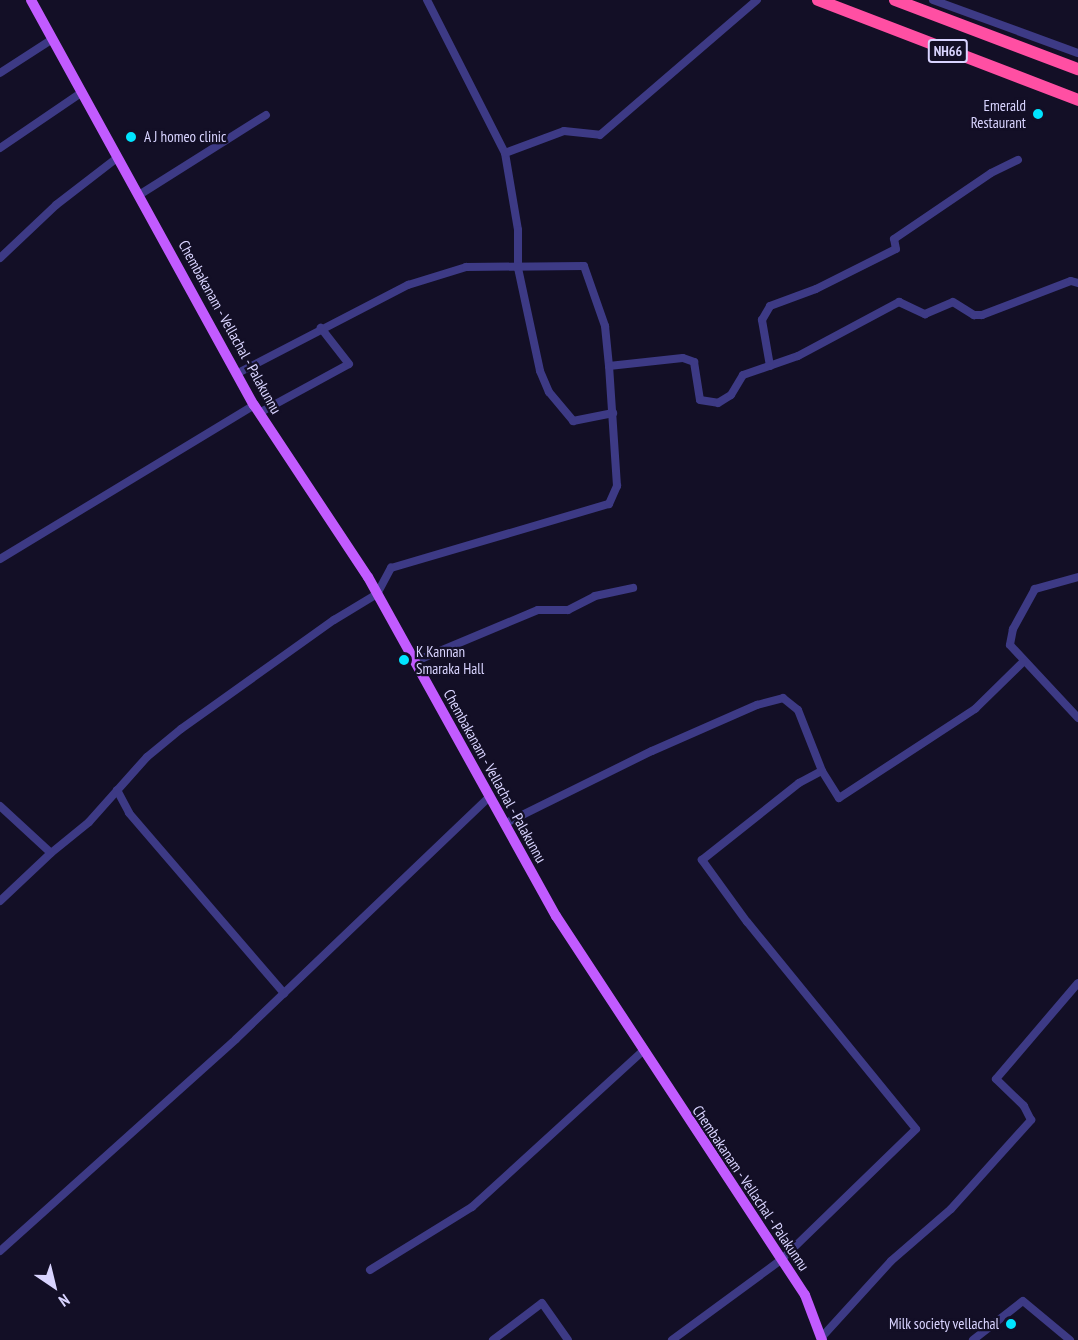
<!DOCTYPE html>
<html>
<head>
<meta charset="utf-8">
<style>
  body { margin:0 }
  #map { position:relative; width:1078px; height:1340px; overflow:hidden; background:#130f26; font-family:"PT Sans Narrow",sans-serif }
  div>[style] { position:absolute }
  .minor>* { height:8px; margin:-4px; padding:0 4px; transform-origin:4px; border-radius:4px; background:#3d3a85 }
  .major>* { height:10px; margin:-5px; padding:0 5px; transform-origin:5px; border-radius:5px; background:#c25bff }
  .highway>* { height:12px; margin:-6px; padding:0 6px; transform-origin:6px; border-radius:6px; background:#ff4fa3 }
  .dots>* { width:16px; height:16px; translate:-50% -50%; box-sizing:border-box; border:3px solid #130f26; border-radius:50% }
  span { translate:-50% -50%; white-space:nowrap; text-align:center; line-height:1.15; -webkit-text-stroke:4.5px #130f26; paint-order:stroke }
  .shield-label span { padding:2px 4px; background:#130f26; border:2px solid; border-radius:4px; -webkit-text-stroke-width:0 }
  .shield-label { font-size:14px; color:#d9d4ff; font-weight:700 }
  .poi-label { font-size:15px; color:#d9d4ff }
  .right { translate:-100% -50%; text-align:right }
  .left { translate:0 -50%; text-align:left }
  .street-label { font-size:15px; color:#d9d4ff }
  .north { position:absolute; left:24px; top:1256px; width:60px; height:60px; -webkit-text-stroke:4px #130f26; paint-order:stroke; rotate:145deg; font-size:16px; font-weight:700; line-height:24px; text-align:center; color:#d9d4ff }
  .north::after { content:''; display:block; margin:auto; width:21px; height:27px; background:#d9d4ff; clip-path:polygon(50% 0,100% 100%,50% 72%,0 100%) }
</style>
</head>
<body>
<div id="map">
  <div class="minor">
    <i style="left:427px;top:0;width:172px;rotate:63deg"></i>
    <i style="left:505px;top:153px;width:78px;rotate:80.4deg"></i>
    <i style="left:518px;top:230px;width:38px;rotate:90deg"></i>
    <i style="left:518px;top:268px;width:105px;rotate:77.9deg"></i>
    <i style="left:540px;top:371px;width:23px;rotate:67deg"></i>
    <i style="left:549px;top:392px;width:38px;rotate:50deg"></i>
    <i style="left:573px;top:421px;width:41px;rotate:-11.3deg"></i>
    <i style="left:933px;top:0;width:154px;rotate:20.1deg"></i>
    <i style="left:0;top:73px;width:61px;rotate:-32.9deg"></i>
    <i style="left:0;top:148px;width:98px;rotate:-34.2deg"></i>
    <i style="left:505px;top:153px;width:63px;rotate:-20.4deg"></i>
    <i style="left:564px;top:131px;width:36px;rotate:6deg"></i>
    <i style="left:600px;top:135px;width:207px;rotate:-40.7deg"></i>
    <i style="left:139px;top:195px;width:150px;rotate:-32.2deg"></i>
    <i style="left:0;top:258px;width:77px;rotate:-43.4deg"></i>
    <i style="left:56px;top:205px;width:78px;rotate:-37.7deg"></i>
    <i style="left:770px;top:366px;width:47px;rotate:-99.9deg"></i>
    <i style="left:762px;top:320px;width:16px;rotate:-60deg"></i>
    <i style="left:770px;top:306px;width:49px;rotate:-20.3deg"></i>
    <i style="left:816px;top:289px;width:89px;rotate:-26.6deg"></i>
    <i style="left:896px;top:249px;width:10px;rotate:-101deg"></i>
    <i style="left:894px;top:239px;width:117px;rotate:-34.2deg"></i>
    <i style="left:991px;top:173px;width:30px;rotate:-26deg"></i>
    <i style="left:236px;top:374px;width:194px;rotate:-27.4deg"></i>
    <i style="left:408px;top:285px;width:61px;rotate:-17.2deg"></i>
    <i style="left:466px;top:267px;width:118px;rotate:-0.5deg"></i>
    <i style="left:584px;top:266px;width:64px;rotate:70.7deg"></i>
    <i style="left:605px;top:326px;width:40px;rotate:84.3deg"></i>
    <i style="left:609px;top:366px;width:74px;rotate:-6.2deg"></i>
    <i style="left:683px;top:358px;width:12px;rotate:20deg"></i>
    <i style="left:694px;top:362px;width:38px;rotate:81deg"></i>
    <i style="left:700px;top:400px;width:18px;rotate:9deg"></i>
    <i style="left:718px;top:403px;width:15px;rotate:-32deg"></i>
    <i style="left:731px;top:395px;width:23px;rotate:-59deg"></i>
    <i style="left:743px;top:375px;width:58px;rotate:-19.1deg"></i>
    <i style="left:798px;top:356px;width:115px;rotate:-28.1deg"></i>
    <i style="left:899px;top:302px;width:29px;rotate:25deg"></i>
    <i style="left:925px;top:314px;width:30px;rotate:-23deg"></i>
    <i style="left:953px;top:302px;width:25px;rotate:32deg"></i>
    <i style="left:974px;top:315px;width:8px"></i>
    <i style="left:982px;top:315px;width:95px;rotate:-20.9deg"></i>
    <i style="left:1071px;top:281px;width:7px;rotate:16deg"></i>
    <i style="left:259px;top:413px;width:102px;rotate:-28.6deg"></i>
    <i style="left:349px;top:364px;width:46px;rotate:-127.9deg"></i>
    <i style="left:0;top:559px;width:297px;rotate:-31.2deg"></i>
    <i style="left:1078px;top:577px;width:45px;rotate:164.4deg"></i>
    <i style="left:1035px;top:589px;width:46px;rotate:118.8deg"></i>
    <i style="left:1013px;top:629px;width:16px;rotate:101deg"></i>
    <i style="left:1010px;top:645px;width:100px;rotate:47deg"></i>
    <i style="left:416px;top:661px;width:132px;rotate:-22.7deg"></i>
    <i style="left:538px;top:610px;width:30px"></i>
    <i style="left:568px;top:610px;width:30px;rotate:-27deg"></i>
    <i style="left:595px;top:596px;width:39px;rotate:-12deg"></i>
    <i style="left:117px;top:790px;width:26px;rotate:62deg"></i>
    <i style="left:129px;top:813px;width:238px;rotate:49.3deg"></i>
    <i style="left:0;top:806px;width:69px;rotate:42.7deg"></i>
    <i style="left:51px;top:853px;width:49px;rotate:-39.2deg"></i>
    <i style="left:89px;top:822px;width:87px;rotate:-48.3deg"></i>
    <i style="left:147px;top:757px;width:44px;rotate:-39.5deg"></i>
    <i style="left:181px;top:729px;width:188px;rotate:-35.5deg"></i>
    <i style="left:334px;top:620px;width:50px;rotate:-31.2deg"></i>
    <i style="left:377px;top:594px;width:30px;rotate:-62deg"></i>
    <i style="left:391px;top:568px;width:227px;rotate:-16.4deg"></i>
    <i style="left:609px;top:504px;width:20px;rotate:-66deg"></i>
    <i style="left:617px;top:486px;width:120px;rotate:-93.8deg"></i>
    <i style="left:504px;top:824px;width:165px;rotate:-26.3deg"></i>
    <i style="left:652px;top:751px;width:115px;rotate:-23.7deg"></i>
    <i style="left:757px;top:705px;width:27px;rotate:-15deg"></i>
    <i style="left:783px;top:698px;width:19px;rotate:39deg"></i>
    <i style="left:798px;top:710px;width:66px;rotate:68.5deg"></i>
    <i style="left:0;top:901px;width:70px;rotate:-43.3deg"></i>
    <i style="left:0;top:1251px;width:317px;rotate:-41.9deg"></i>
    <i style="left:236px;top:1039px;width:349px;rotate:-43.7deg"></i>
    <i style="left:370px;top:1270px;width:120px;rotate:-31.7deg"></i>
    <i style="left:472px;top:1207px;width:233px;rotate:-42.4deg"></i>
    <i style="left:821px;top:1338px;width:104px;rotate:-47.7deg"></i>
    <i style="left:891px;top:1261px;width:79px;rotate:-40.9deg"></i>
    <i style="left:951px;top:1209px;width:120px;rotate:-48deg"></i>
    <i style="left:1031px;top:1120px;width:16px;rotate:-117deg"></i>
    <i style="left:1024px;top:1106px;width:39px;rotate:-136deg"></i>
    <i style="left:996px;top:1079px;width:126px;rotate:-49.5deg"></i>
    <i style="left:493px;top:1340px;width:61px;rotate:-37.1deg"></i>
    <i style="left:542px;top:1303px;width:45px;rotate:54.9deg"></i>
    <i style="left:672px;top:1340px;width:135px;rotate:-36.3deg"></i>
    <i style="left:781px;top:1260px;width:188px;rotate:-44.1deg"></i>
    <i style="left:916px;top:1129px;width:267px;rotate:-129.2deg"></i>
    <i style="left:747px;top:922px;width:77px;rotate:-126deg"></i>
    <i style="left:702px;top:860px;width:124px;rotate:-38.4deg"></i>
    <i style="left:799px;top:783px;width:26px;rotate:-28deg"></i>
    <i style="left:822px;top:771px;width:32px;rotate:58deg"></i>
    <i style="left:839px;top:798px;width:163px;rotate:-33.2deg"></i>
    <i style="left:975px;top:709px;width:67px;rotate:-44.4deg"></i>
    <i style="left:973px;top:1340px;width:63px;rotate:-38deg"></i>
    <i style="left:1023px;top:1301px;width:61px;rotate:39.7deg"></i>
  </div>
  <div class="major">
    <i style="left:31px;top:0;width:462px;rotate:61.2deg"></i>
    <i style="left:254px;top:405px;width:206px;rotate:56.5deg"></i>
    <i style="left:368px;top:577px;width:388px;rotate:61deg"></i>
    <i style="left:556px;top:916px;width:453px;rotate:56.7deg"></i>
    <i style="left:805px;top:1295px;width:48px;rotate:69.3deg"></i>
  </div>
  <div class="highway">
    <i style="left:818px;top:0;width:279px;rotate:21deg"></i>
    <i style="left:895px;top:0;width:196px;rotate:20.7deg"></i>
  </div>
  <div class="dots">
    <i style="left:1038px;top:114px;background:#00e5ff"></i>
    <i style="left:131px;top:137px;background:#00e5ff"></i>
    <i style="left:404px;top:660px;background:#00e5ff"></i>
    <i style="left:1011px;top:1324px;background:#00e5ff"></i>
  </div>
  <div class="shield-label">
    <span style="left:948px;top:51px">NH66</span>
  </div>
  <div class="poi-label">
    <span class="right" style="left:1026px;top:114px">Emerald<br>Restaurant</span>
    <span class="left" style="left:144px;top:137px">A J homeo clinic</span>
    <span class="left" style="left:416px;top:660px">K Kannan<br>Smaraka Hall</span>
    <span class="right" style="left:999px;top:1324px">Milk society vellachal</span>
  </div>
  <div class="street-label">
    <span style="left:230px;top:327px;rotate:61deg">Chembakanam - Vellachal - Palakunnu</span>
    <span style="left:495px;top:776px;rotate:61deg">Chembakanam - Vellachal - Palakunnu</span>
    <span style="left:751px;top:1188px;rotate:56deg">Chembakanam - Vellachal - Palakunnu</span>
  </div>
  <div class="north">N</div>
</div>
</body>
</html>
